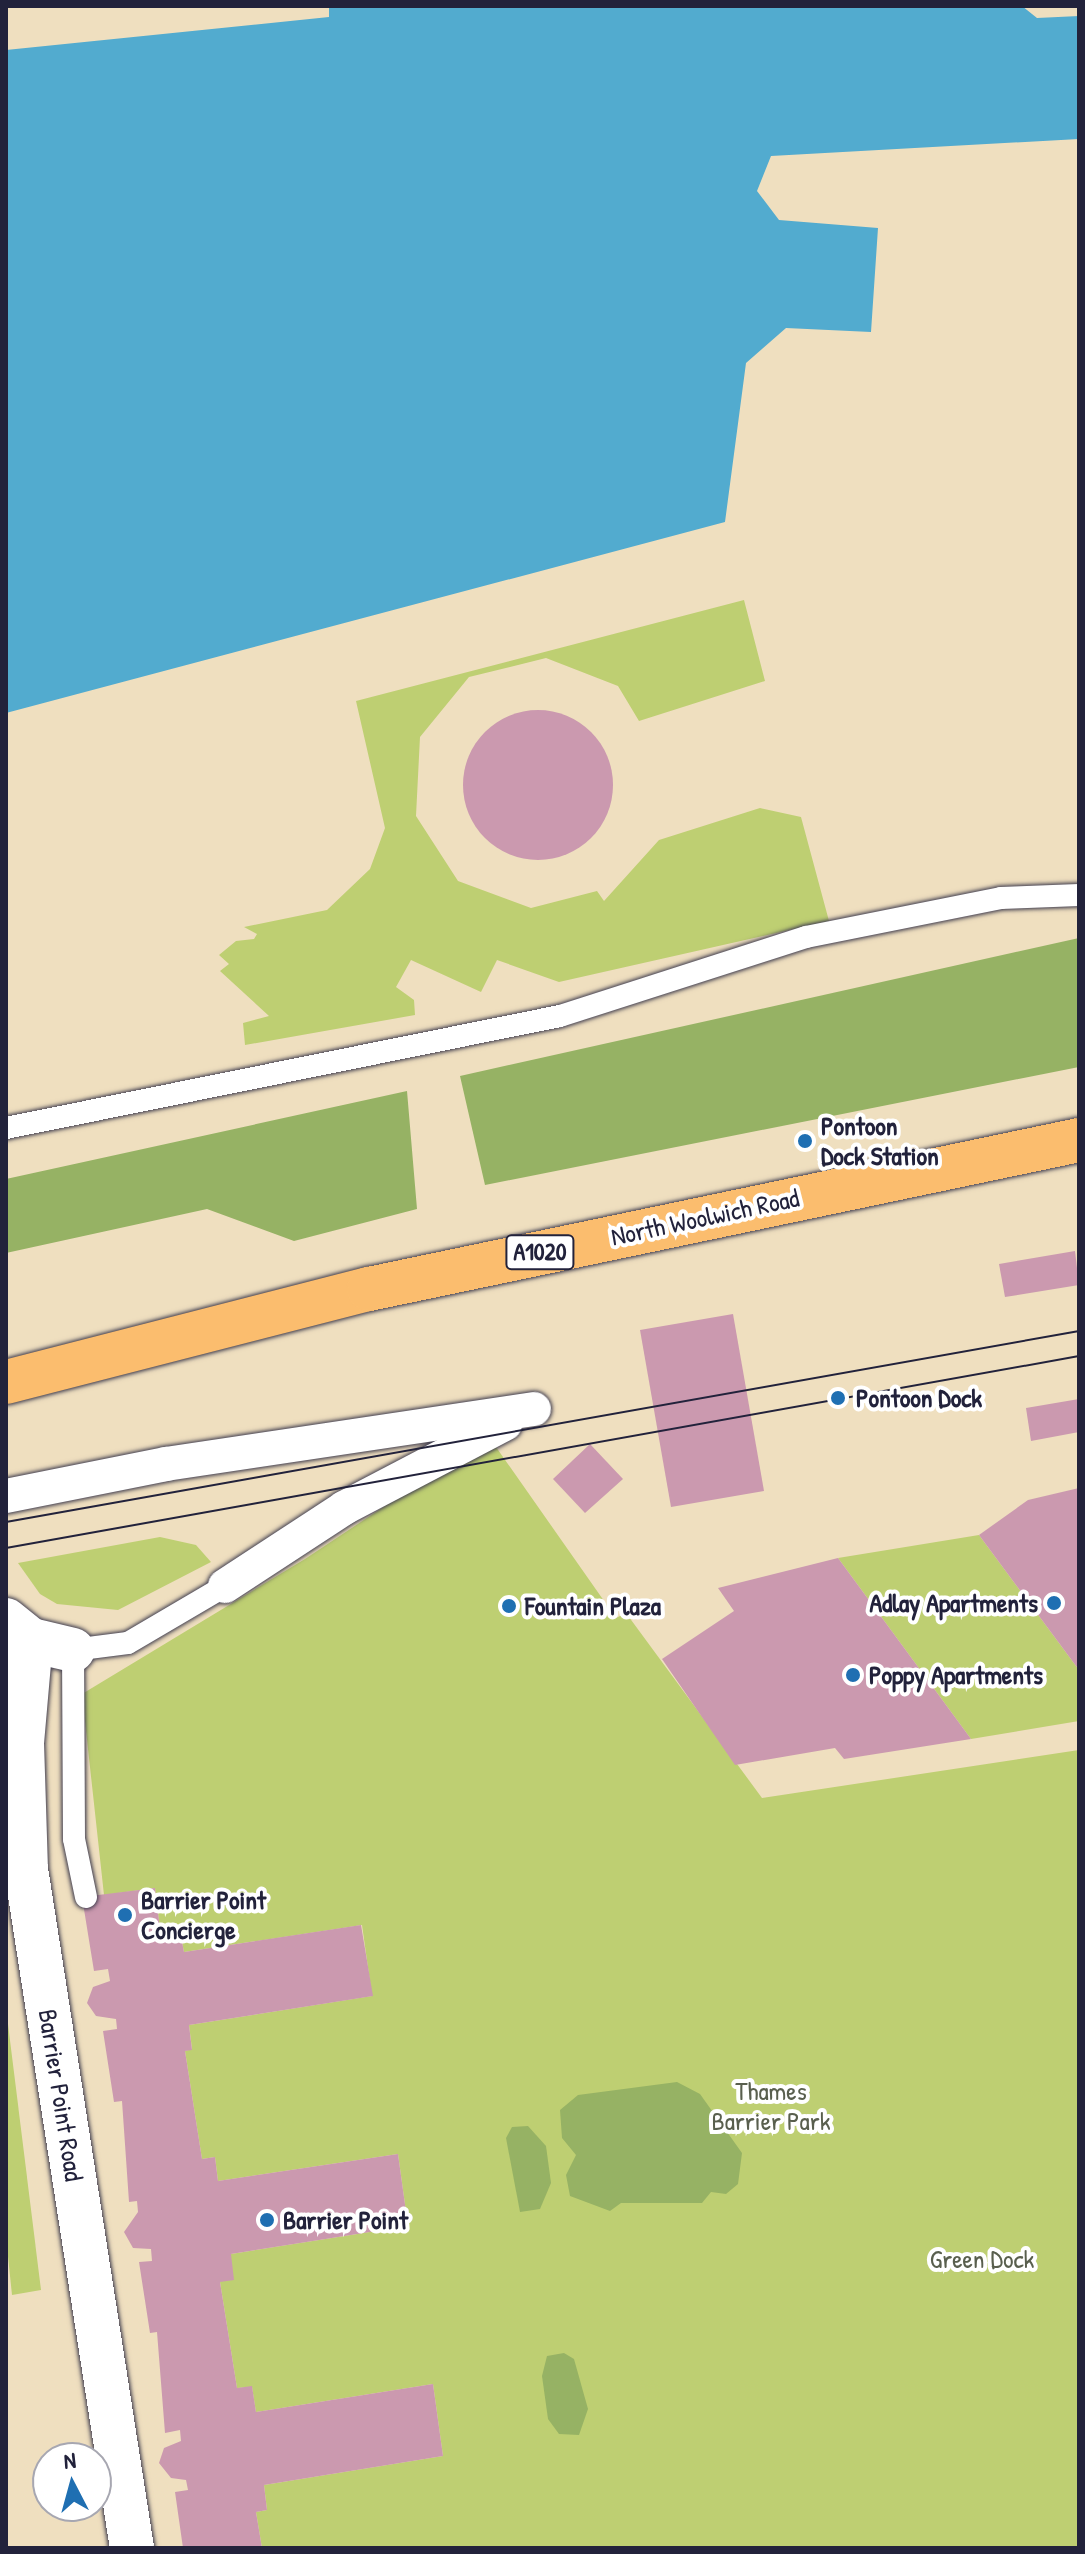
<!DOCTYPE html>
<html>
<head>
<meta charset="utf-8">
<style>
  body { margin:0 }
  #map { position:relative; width:1085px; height:2554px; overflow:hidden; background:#efdfbf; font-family:"Patrick Hand",sans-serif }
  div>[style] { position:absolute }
  .green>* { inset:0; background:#becf72 }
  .forest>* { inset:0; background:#96b264 }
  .water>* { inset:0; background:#52abcf }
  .building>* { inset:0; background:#cb99af }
  .round { border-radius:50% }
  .roads { filter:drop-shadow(0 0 2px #413e4f) drop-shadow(0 0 2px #413e4f) }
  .service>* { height:22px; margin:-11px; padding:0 11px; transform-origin:11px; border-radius:11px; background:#fff }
  .pedestrian>* { height:34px; margin:-17px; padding:0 17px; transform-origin:17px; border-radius:17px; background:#fff }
  .minor>* { height:44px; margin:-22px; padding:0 22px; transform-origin:22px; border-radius:22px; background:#fff }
  .primary>* { height:44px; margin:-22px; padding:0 22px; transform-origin:22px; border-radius:22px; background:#fbbd6e }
  .tram>* { height:2px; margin:-1px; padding:0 1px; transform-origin:1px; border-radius:1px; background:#22223b }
  .dots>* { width:22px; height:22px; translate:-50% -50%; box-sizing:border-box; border:4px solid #fff; border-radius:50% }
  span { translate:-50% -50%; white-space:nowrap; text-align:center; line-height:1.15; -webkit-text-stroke:8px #fff; paint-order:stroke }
  .shield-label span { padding:2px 6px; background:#fff; border:2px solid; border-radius:6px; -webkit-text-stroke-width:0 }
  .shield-label { font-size:24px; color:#22223b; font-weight:700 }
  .poi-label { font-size:26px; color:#22223b; font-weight:700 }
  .left { translate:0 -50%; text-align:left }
  .right { translate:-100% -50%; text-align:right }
  .street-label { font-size:26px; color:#22223b }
  .park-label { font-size:26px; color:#595f4e }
  .frame { position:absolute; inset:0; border:8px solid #22223b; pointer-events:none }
  .north { position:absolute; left:32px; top:2442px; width:80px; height:80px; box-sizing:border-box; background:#fff; border:2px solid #a7a7b1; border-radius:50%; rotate:354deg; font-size:22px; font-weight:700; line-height:32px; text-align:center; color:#22223b }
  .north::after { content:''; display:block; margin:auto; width:28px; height:36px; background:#1f6fb2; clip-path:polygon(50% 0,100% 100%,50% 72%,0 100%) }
</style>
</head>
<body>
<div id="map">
  <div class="green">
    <i style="clip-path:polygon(744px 600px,765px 681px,639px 721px,618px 686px,546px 658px,469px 677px,420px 737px,416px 816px,458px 881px,531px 908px,597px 891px,604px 901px,659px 840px,760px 808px,801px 817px,829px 921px,559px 982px,497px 960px,481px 992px,411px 960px,396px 987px,414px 1000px,415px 1015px,245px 1045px,243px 1023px,269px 1016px,220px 971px,229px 964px,219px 955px,236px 941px,254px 939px,257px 934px,244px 927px,327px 910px,370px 869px,385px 828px,356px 701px)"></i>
    <i style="clip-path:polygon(489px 1437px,616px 1618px,626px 1613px,762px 1798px,1079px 1750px,1079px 2548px,262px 2548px,256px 2512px,267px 2510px,264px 2485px,443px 2456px,433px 2384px,256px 2412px,252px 2387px,237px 2388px,220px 2282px,231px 2254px,408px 2226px,398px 2154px,218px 2181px,215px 2157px,202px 2159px,185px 2051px,192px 2049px,189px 2025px,372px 1996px,362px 1925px,184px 1952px,179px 1927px,160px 1929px,155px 1888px,104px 1895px,82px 1694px,305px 1559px)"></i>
    <i style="clip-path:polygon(979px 1535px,1079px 1670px,1079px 1721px,971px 1739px,838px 1558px)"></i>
    <i style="clip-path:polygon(160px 1537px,196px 1545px,211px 1562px,118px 1610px,57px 1604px,40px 1594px,18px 1563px)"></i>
    <i style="clip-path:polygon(6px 2008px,41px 2290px,12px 2295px,6px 2237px)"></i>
  </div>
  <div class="forest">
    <i style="clip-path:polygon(1079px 938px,1079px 1067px,485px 1185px,460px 1076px)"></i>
    <i style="clip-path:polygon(407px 1091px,417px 1209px,294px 1241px,207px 1209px,6px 1253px,6px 1179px)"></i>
    <i style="clip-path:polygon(677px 2082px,700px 2094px,742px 2153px,738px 2184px,726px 2194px,711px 2192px,702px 2203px,621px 2203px,610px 2211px,570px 2196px,566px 2175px,576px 2155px,562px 2138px,560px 2110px,578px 2095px)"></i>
    <i style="clip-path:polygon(528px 2126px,546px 2146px,551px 2183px,540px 2209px,520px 2212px,506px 2138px,512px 2127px)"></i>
    <i style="clip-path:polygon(564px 2353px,574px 2359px,588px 2409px,579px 2435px,559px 2434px,548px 2419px,542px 2376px,547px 2356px)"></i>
  </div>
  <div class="water">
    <i style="clip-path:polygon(329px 6px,1022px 6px,1037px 18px,1079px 16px,1079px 139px,771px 156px,757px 191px,779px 220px,878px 228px,871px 332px,786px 328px,746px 363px,725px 522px,6px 713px,6px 50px,329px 17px)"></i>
  </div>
  <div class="building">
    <i class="round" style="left:463px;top:710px;width:150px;height:150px"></i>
    <i style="clip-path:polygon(1075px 1251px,1079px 1285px,1005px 1297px,999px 1264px)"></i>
    <i style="clip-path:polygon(733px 1314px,764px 1491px,671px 1507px,640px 1330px)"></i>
    <i style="clip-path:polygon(1079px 1399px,1079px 1432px,1031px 1441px,1026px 1408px)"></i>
    <i style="clip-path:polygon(590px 1444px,623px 1479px,585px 1513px,553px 1479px)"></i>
    <i style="clip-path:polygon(1079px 1488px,1079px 1670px,979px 1535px,1028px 1500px)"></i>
    <i style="clip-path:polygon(838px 1558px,971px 1739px,844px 1759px,835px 1748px,735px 1765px,662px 1659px,734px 1611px,718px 1588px)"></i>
    <i style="clip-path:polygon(155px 1888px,160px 1929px,179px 1927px,184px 1952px,361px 1925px,373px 1996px,189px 2025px,192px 2050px,185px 2051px,202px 2159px,215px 2157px,218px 2181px,398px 2154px,408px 2226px,231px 2254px,234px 2280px,220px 2282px,237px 2388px,252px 2386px,256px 2412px,433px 2384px,443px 2456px,264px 2485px,267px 2510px,256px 2512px,262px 2548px,183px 2548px,175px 2492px,188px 2490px,186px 2480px,171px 2478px,159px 2463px,164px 2448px,181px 2441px,180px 2430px,165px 2433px,157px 2332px,150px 2333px,139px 2262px,152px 2261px,151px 2249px,133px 2248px,124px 2232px,138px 2212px,137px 2201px,129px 2202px,122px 2101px,114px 2102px,103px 2031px,117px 2029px,116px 2019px,96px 2016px,87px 2003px,93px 1987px,110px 1981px,108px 1969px,94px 1971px,82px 1897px)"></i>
  </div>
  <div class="roads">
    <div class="service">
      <i style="left:6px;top:1128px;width:565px;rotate:-11.43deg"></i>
      <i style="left:560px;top:1016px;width:258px;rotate:-17.8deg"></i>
      <i style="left:806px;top:937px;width:199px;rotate:-11.3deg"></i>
      <i style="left:1001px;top:898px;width:78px;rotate:-2.2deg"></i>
      <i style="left:86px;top:1897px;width:59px;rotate:-101.7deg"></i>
      <i style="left:74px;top:1839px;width:189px;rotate:-90.3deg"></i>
      <i style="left:73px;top:1650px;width:55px;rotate:-7.3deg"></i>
      <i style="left:128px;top:1643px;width:113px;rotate:-30.4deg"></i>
    </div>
    <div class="pedestrian">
      <i style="left:6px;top:1496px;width:163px;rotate:-11.3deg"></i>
      <i style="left:166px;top:1464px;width:372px;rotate:-8.5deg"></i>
      <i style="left:225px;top:1586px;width:142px;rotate:-33.2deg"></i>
      <i style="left:344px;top:1508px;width:182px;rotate:-27.6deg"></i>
    </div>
    <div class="minor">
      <i style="left:6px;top:1620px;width:32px;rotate:39deg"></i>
      <i style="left:31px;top:1640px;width:43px;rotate:13.4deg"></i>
      <i style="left:31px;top:1640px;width:103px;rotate:95deg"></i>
      <i style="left:22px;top:1743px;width:126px;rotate:88.2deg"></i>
      <i style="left:26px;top:1869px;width:687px;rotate:81.13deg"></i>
    </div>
    <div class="primary">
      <i style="left:6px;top:1382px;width:375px;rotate:-14.4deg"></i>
      <i style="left:369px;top:1289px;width:725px;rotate:-11.85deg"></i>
    </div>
  </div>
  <div class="tram">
    <i style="left:6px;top:1522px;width:1090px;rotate:-10.09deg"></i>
    <i style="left:6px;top:1548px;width:1090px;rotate:-10.14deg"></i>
  </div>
  <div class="dots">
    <i style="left:805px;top:1141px;background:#1f6fb2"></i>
    <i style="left:838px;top:1398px;background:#1f6fb2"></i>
    <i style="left:1054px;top:1603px;background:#1f6fb2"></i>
    <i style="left:509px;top:1606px;background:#1f6fb2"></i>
    <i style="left:853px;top:1675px;background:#1f6fb2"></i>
    <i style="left:125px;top:1915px;background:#1f6fb2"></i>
    <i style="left:267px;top:2220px;background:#1f6fb2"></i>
  </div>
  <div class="shield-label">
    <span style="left:540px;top:1252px">A1020</span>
  </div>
  <div class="poi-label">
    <span class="left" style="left:821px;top:1141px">Pontoon<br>Dock Station</span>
    <span class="left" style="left:856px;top:1398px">Pontoon Dock</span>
    <span class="right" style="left:1038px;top:1603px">Adlay Apartments</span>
    <span class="left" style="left:525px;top:1606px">Fountain Plaza</span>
    <span class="left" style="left:869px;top:1675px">Poppy Apartments</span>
    <span class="left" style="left:141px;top:1915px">Barrier Point<br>Concierge</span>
    <span class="left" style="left:283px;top:2220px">Barrier Point</span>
  </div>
  <div class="street-label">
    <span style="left:705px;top:1217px;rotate:-12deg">North Woolwich Road</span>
    <span style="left:61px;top:2095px;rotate:81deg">Barrier Point Road</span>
  </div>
  <div class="park-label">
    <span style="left:771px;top:2106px">Thames<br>Barrier Park</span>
    <span style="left:982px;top:2259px">Green Dock</span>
  </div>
  <div class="frame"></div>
  <div class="north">N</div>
</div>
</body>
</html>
